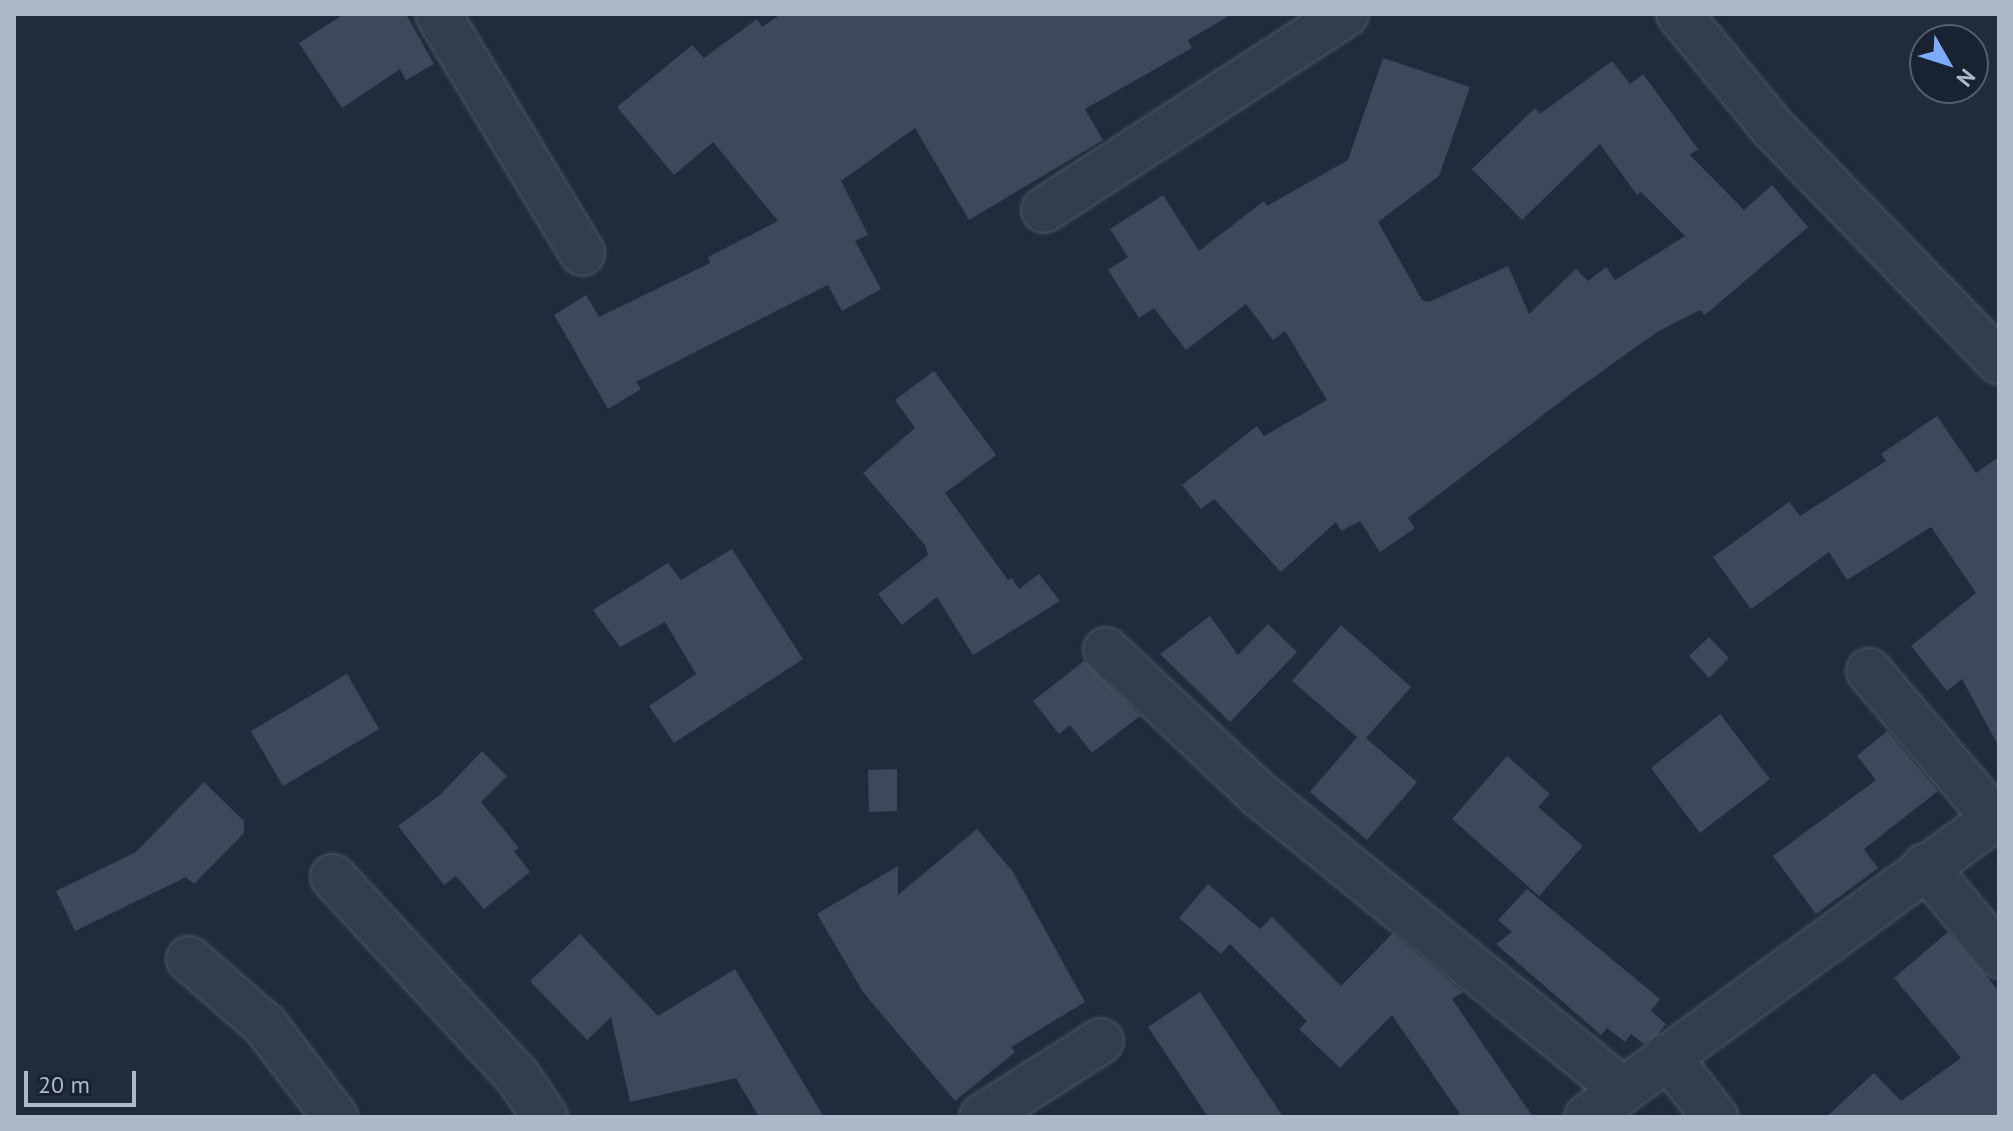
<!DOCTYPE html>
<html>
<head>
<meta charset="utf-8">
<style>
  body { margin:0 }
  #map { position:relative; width:2013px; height:1131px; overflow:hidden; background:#202b3b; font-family:"PT Sans",sans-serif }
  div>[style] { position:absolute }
  .building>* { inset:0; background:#3c495b }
  .roads { filter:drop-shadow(0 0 2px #4f5866) drop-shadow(0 0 2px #4f5866) }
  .minor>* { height:44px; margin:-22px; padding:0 22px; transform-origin:22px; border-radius:22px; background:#343d4c }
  span { translate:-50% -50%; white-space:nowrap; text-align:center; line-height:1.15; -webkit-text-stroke:8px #192230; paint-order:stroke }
  .frame { position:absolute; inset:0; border:16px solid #afb8c8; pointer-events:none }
  .north { position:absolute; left:1909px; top:24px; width:80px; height:80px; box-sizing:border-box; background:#192230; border:2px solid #555e6d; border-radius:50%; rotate:129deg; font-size:22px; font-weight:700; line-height:32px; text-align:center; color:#afb8c8 }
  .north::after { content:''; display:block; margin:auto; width:28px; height:36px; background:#7cabff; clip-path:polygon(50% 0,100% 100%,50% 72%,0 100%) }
  .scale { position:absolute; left:24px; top:1071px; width:112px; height:36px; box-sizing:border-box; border:4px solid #afb8c8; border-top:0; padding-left:10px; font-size:24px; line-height:28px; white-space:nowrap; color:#afb8c8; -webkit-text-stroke:6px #192230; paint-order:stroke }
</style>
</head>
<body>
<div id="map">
  <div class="building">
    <i style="clip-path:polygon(344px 14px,406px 14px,434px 64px,406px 80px,400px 69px,342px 108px,299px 43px)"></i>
    <i style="clip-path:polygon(781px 14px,1232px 14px,1188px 40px,1192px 48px,1085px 109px,1103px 140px,969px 220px,915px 128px,841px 181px,868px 235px,855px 241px,881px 289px,842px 311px,828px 285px,636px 382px,641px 389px,608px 409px,554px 315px,586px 295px,599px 317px,710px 263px,708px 257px,778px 221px,713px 142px,674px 175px,617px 107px,692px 45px,704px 58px,757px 19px,762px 27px)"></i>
    <i style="clip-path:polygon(1383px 58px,1470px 87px,1439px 176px,1378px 222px,1422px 300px,1429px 302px,1508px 266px,1529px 314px,1576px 269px,1588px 281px,1606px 267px,1615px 280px,1685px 236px,1641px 192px,1637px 195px,1600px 144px,1522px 220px,1472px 169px,1535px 108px,1540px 114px,1612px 61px,1630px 84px,1643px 74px,1698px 149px,1690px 155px,1744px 210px,1772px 185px,1808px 227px,1705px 315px,1700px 310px,1657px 332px,1573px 392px,1408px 518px,1415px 528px,1380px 552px,1360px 521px,1341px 531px,1336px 522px,1281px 572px,1214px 499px,1201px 509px,1182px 485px,1257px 426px,1264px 436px,1327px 400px,1285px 331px,1273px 340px,1246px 304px,1186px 350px,1154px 308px,1139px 318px,1108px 270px,1128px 257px,1110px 229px,1163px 195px,1199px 251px,1264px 201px,1267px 206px,1348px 160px)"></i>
    <i style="clip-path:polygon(934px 371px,996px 455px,945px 493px,1008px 580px,1012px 578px,1019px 589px,1039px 574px,1060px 601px,973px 655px,937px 597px,902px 625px,878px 594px,928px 555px,925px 545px,863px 473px,915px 428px,895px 400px)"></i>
    <i style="clip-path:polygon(1937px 416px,1976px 473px,1999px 457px,1999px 747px,1962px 679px,1947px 691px,1911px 646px,1976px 593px,1931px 527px,1847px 580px,1829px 552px,1751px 609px,1713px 557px,1789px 502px,1800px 516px,1886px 461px,1881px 454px)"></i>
    <i style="clip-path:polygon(732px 549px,803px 659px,674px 743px,649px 706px,696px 674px,665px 622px,620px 647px,593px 610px,668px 563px,681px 580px)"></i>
    <i style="clip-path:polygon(1210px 616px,1238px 655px,1268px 624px,1297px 652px,1230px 722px,1160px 654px)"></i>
    <i style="clip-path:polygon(1341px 625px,1411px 687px,1366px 738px,1417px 782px,1367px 840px,1310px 792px,1357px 737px,1292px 681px)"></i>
    <i style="clip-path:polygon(1709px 637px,1729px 658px,1709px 678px,1689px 656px)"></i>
    <i style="clip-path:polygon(1084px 661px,1140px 716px,1092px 753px,1070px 725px,1059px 734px,1033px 701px)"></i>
    <i style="clip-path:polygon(347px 674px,379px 729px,283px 786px,251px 731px)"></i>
    <i style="clip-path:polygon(1720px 714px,1770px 779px,1700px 833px,1651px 768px)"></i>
    <i style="clip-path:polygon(1887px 731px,1938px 791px,1864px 849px,1878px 868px,1816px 914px,1773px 856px,1876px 780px,1857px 756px)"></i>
    <i style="clip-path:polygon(482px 751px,507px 776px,481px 802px,519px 848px,514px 851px,530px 872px,484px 909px,456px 876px,444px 885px,398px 826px,441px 794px)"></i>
    <i style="clip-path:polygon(1507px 756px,1550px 794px,1538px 807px,1583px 846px,1539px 896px,1452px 819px)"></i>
    <i style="clip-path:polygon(897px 769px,897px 811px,869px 812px,868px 770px)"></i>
    <i style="clip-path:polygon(204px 782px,244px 821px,244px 833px,194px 884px,186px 877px,75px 931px,56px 891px,136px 852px)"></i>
    <i style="clip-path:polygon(977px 829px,1013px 872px,1085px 1002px,1011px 1047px,1015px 1052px,955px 1101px,863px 992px,817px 914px,898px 866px,898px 895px)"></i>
    <i style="clip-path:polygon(1208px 884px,1260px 929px,1272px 917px,1341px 986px,1392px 934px,1463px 992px,1452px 999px,1533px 1117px,1462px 1117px,1392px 1015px,1340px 1068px,1299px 1029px,1307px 1021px,1230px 944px,1221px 954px,1179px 918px)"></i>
    <i style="clip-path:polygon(1527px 889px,1660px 999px,1651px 1011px,1666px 1024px,1658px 1034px,1644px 1044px,1631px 1034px,1625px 1042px,1607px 1028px,1601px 1035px,1496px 944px,1512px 932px,1498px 920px)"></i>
    <i style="clip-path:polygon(1948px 932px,1999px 991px,1999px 1117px,1826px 1117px,1874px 1073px,1901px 1101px,1961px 1058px,1894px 978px)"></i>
    <i style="clip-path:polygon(580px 934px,658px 1016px,735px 969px,824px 1117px,759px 1117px,736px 1078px,630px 1102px,611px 1017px,587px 1040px,530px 981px)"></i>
    <i style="clip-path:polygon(1200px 992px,1283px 1117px,1208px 1117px,1148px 1027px)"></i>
  </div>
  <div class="roads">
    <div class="minor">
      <i style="left:438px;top:14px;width:279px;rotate:58.9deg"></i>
      <i style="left:1679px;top:14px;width:148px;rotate:50.5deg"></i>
      <i style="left:1773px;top:128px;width:325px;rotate:45.9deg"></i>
      <i style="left:1044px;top:210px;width:360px;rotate:-33deg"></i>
      <i style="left:1106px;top:650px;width:212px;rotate:43.3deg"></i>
      <i style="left:1260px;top:795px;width:466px;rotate:39.1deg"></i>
      <i style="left:1869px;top:671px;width:193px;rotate:49.6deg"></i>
      <i style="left:1925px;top:866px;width:116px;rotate:50.3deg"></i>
      <i style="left:333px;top:877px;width:272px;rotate:47.2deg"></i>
      <i style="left:518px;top:1077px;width:48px;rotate:56deg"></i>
      <i style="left:189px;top:959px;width:101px;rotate:41deg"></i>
      <i style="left:265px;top:1025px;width:116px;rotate:52.7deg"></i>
      <i style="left:1667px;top:1056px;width:78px;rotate:51.8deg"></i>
      <i style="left:982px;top:1117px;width:141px;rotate:-32.6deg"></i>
      <i style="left:1587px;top:1117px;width:511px;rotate:-36.24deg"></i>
    </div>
  </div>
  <div class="frame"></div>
  <div class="north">N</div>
  <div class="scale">20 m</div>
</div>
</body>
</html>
